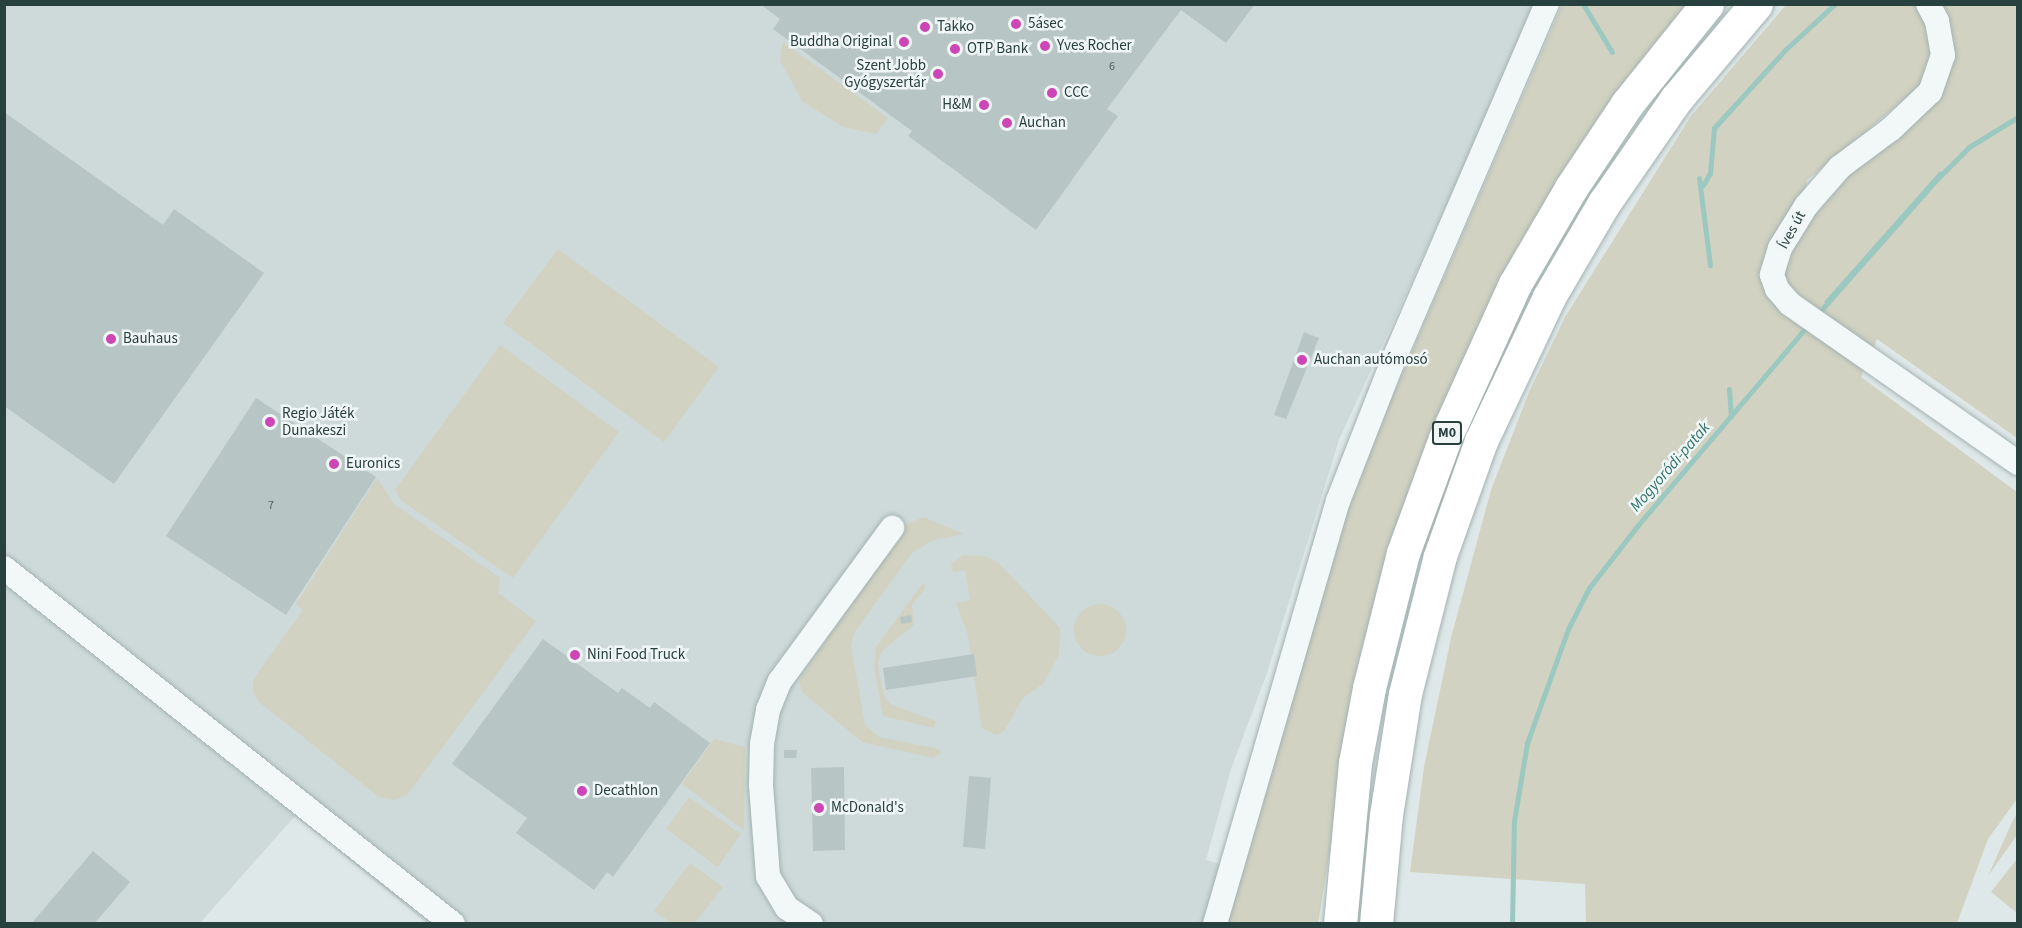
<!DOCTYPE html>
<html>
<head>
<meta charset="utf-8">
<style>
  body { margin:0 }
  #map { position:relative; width:2022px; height:928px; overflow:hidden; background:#dfe8e8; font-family:"Source Sans 3",sans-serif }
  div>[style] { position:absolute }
  .built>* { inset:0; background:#cedada }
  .green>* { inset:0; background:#d1d2c1 }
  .round { border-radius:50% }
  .water>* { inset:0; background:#9bc8c0 }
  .stream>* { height:5px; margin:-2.5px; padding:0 2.5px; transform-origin:2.5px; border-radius:2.5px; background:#9bc8c0 }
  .building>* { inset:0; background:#b7c5c4 }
  .roads { filter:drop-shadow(0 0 2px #a4b2b2) drop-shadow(0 0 2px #a4b2b2) }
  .minor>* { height:24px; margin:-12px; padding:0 12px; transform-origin:12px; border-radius:12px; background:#f2f7f7 }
  .highway>* { height:33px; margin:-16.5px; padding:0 16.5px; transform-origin:16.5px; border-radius:16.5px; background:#fff }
  .dots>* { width:16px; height:16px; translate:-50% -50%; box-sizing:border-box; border:3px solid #eff6f5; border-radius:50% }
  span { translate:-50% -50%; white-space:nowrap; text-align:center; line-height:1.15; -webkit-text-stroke:5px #eff6f5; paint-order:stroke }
  .number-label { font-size:12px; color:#4c6160 }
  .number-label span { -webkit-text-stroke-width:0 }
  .shield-label span { padding:2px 4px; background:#eff6f5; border:2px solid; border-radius:4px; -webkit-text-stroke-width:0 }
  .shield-label { font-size:14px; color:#28403e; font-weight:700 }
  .poi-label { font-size:15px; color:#28403e }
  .left { translate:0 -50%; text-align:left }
  .right { translate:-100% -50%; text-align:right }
  .street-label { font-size:15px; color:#28403e }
  .water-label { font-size:16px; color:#33736a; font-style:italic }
  .frame { position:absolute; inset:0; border:6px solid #28403e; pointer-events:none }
</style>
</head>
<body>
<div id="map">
  <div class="built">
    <i style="clip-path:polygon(5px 5px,1538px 5px,1339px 440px,1267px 673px,1231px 769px,1206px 860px,1244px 870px,1219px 923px,427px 923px,295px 816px,200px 923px,5px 924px)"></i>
  </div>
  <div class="green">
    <i style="clip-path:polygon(1562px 5px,1688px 5px,1501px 279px,1334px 826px,1318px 923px,1219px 924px,1244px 870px,1341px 529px,1386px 411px)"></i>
    <i style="clip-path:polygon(1786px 5px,1924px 5px,1937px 53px,1918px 88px,1807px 180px,1805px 196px,1816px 214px,1951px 58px,1951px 33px,1943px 5px,2017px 5px,2017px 438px,1877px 339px,1861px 377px,2017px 492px,2017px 799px,1988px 839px,1957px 923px,1586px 923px,1585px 884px,1410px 872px,1424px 767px,1451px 638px,1491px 490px,1529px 392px,1565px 317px,1691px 116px)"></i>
    <i style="clip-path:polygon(783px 42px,888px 118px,876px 134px,843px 127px,802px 101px,780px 60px)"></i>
    <i style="clip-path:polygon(558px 249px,719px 367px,664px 442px,503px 323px)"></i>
    <i style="clip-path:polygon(500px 345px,619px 432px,513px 578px,401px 500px,395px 490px)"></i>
    <i style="clip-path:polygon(377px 478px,394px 504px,500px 578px,498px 593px,536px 621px,408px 794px,395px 800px,379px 797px,259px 702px,253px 691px,253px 680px,303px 610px,296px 604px)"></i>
    <i style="clip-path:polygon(923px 517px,964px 534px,933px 540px,912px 553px,854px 633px,851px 646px,865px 725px,879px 737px,939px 749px,941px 753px,933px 758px,862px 742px,803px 693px,799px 681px,903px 526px)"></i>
    <i style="clip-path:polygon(964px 555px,984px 556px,998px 562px,1060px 628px,1059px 655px,1043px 684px,1023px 698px,1004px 731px,997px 735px,982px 728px,967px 632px,956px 603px,970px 600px,965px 570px,953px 572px,951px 563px)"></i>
    <i style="clip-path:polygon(923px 583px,926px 587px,912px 605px,914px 625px,882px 651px,878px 663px,883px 694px,890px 704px,936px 721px,934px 728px,883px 716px,874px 667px,876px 647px)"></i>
    <i class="round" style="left:1074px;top:604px;width:52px;height:52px"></i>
    <i style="clip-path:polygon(714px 739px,745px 747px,744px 830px,682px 784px)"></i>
    <i style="clip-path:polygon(689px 797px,741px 834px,718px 867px,666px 829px)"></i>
    <i style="clip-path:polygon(2017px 814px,2017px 835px,1988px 876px,2013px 820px)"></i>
    <i style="clip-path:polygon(2017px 859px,2017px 913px,1991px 892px)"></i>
    <i style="clip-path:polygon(690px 863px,723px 887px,695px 923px,671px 923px,654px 911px)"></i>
  </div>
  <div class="water">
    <i style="clip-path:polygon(1940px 171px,1944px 176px,1829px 306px,1824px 302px)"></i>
  </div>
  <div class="stream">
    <i style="left:1583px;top:4px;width:56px;rotate:58.9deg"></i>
    <i style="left:1699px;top:178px;width:88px;rotate:82.8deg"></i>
    <i style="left:1938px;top:178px;width:44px;rotate:-45deg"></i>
    <i style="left:1969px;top:147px;width:57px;rotate:-31.5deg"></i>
    <i style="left:1703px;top:185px;width:14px;rotate:-60deg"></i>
    <i style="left:1710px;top:173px;width:45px;rotate:-84.9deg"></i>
    <i style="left:1714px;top:128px;width:107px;rotate:-47.7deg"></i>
    <i style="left:1786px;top:49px;width:67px;rotate:-42.6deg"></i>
    <i style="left:1817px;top:315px;width:21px;rotate:-49deg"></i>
    <i style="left:1729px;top:389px;width:27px;rotate:86deg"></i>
    <i style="left:1512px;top:924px;width:103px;rotate:-88.9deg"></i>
    <i style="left:1514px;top:821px;width:79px;rotate:-80.5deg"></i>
    <i style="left:1527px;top:743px;width:121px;rotate:-70.2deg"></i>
    <i style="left:1568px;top:629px;width:46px;rotate:-62.9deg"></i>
    <i style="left:1589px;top:588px;width:80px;rotate:-52.1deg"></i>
    <i style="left:1638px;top:525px;width:264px;rotate:-49.6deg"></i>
  </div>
  <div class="building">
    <i style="clip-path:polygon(760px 4px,1255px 4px,1226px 43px,1181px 10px,1107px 109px,1118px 116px,1036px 230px,908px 136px,912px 131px,773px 29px,780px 19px)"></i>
    <i style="clip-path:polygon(4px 112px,163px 225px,174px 209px,264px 273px,114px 484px,4px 406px)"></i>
    <i style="clip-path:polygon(1304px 332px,1319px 338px,1286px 419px,1274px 415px)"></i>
    <i style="clip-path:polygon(256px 398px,376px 477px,286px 615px,166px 536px)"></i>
    <i style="clip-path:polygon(911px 615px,912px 622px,901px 624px,900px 617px)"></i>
    <i style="clip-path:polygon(543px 639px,618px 693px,622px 688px,650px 708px,654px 702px,710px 743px,613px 877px,607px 872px,594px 890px,516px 833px,527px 818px,452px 764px)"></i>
    <i style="clip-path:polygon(974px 654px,977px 676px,886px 690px,883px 668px)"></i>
    <i style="clip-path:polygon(784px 750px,797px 750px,796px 758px,784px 758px)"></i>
    <i style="clip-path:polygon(844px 767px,845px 850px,813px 851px,811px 768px)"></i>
    <i style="clip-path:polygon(969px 776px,991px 778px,985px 849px,963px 847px)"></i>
    <i style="clip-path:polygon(93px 851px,130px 882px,94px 924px,31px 924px)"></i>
  </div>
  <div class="roads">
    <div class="minor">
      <i style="left:1928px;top:4px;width:19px;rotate:62deg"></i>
      <i style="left:1937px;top:21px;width:35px;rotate:80deg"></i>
      <i style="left:1943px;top:55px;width:39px;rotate:109deg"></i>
      <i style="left:1930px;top:92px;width:54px;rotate:136.5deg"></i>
      <i style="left:1891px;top:129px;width:64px;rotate:143.3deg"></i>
      <i style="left:1840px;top:167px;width:52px;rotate:131.1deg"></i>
      <i style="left:1806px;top:206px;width:49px;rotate:121.8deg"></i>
      <i style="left:1780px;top:248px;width:28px;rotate:107deg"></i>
      <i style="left:1772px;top:275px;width:15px;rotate:70deg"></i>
      <i style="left:1777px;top:289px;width:20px;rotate:49deg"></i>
      <i style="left:1790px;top:304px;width:278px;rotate:34.9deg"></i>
      <i style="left:4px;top:568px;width:573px;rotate:38.41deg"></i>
      <i style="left:811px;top:924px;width:29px;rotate:-146deg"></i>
      <i style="left:787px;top:908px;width:37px;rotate:-121deg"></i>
      <i style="left:768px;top:876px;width:91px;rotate:-94.4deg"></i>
      <i style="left:761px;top:785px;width:41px;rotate:-88.6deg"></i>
      <i style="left:762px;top:744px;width:35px;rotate:-80deg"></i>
      <i style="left:768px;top:710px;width:31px;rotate:-68deg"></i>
      <i style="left:780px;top:681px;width:190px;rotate:-53.8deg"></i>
      <i style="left:1215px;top:924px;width:441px;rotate:-73.8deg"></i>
      <i style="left:1338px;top:501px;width:143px;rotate:-68.6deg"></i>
      <i style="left:1390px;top:368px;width:396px;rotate:-66.7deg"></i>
    </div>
    <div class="highway">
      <i style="left:1340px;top:924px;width:162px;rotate:-84.7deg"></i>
      <i style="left:1355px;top:763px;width:76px;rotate:-79.4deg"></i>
      <i style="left:1369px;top:688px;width:139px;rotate:-75.9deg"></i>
      <i style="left:1403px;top:553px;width:122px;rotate:-69.9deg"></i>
      <i style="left:1445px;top:438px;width:169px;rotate:-65.6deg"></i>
      <i style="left:1515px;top:284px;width:111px;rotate:-59.7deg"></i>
      <i style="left:1571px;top:188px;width:101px;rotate:-56.3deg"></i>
      <i style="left:1627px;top:104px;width:128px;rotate:-51.3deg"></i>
      <i style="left:1376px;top:924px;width:109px;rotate:-84.8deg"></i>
      <i style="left:1386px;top:815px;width:122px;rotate:-81.1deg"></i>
      <i style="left:1405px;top:694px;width:142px;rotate:-75.8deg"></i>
      <i style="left:1440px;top:556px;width:122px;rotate:-70.4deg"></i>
      <i style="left:1481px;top:441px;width:159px;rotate:-64.7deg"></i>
      <i style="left:1549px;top:297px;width:109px;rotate:-59.7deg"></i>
      <i style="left:1604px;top:203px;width:126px;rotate:-55.3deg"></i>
      <i style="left:1676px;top:99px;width:124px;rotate:-49.9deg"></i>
    </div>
  </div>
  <div class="dots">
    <i style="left:1016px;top:24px;background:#cd45b7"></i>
    <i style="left:925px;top:27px;background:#cd45b7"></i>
    <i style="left:904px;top:42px;background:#cd45b7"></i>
    <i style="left:1045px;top:46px;background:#cd45b7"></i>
    <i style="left:955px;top:49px;background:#cd45b7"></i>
    <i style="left:938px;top:74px;background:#cd45b7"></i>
    <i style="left:1052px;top:93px;background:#cd45b7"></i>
    <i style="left:984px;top:105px;background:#cd45b7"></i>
    <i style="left:1007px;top:123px;background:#cd45b7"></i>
    <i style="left:111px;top:339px;background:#cd45b7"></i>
    <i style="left:1302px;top:360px;background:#cd45b7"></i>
    <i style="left:270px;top:422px;background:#cd45b7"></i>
    <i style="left:334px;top:464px;background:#cd45b7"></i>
    <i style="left:575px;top:655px;background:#cd45b7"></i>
    <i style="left:582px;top:791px;background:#cd45b7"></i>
    <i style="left:819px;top:808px;background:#cd45b7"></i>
  </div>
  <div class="number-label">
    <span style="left:1112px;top:67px">6</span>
    <span style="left:271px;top:506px">7</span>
  </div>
  <div class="shield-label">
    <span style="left:1447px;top:433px">M0</span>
  </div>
  <div class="poi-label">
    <span class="left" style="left:1028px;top:24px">5ásec</span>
    <span class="left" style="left:937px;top:27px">Takko</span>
    <span class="right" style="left:892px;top:42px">Buddha Original</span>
    <span class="left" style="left:1057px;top:46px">Yves Rocher</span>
    <span class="left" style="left:967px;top:49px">OTP Bank</span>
    <span class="right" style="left:926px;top:74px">Szent Jobb<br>Gyógyszertár</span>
    <span class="left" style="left:1064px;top:93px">CCC</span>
    <span class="right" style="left:972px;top:105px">H&amp;M</span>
    <span class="left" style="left:1019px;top:123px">Auchan</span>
    <span class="left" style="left:123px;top:339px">Bauhaus</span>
    <span class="left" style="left:1314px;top:360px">Auchan autómosó</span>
    <span class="left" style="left:282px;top:422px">Regio Játék<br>Dunakeszi</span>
    <span class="left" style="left:346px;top:464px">Euronics</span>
    <span class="left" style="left:587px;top:655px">Nini Food Truck</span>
    <span class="left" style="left:594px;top:791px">Decathlon</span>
    <span class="left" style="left:831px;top:808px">McDonald's</span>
  </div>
  <div class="street-label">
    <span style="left:1792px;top:230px;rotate:-61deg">Íves út</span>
  </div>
  <div class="water-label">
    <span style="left:1670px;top:467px;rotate:-49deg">Mogyoródi-patak</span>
  </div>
  <div class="frame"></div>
</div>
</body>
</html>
